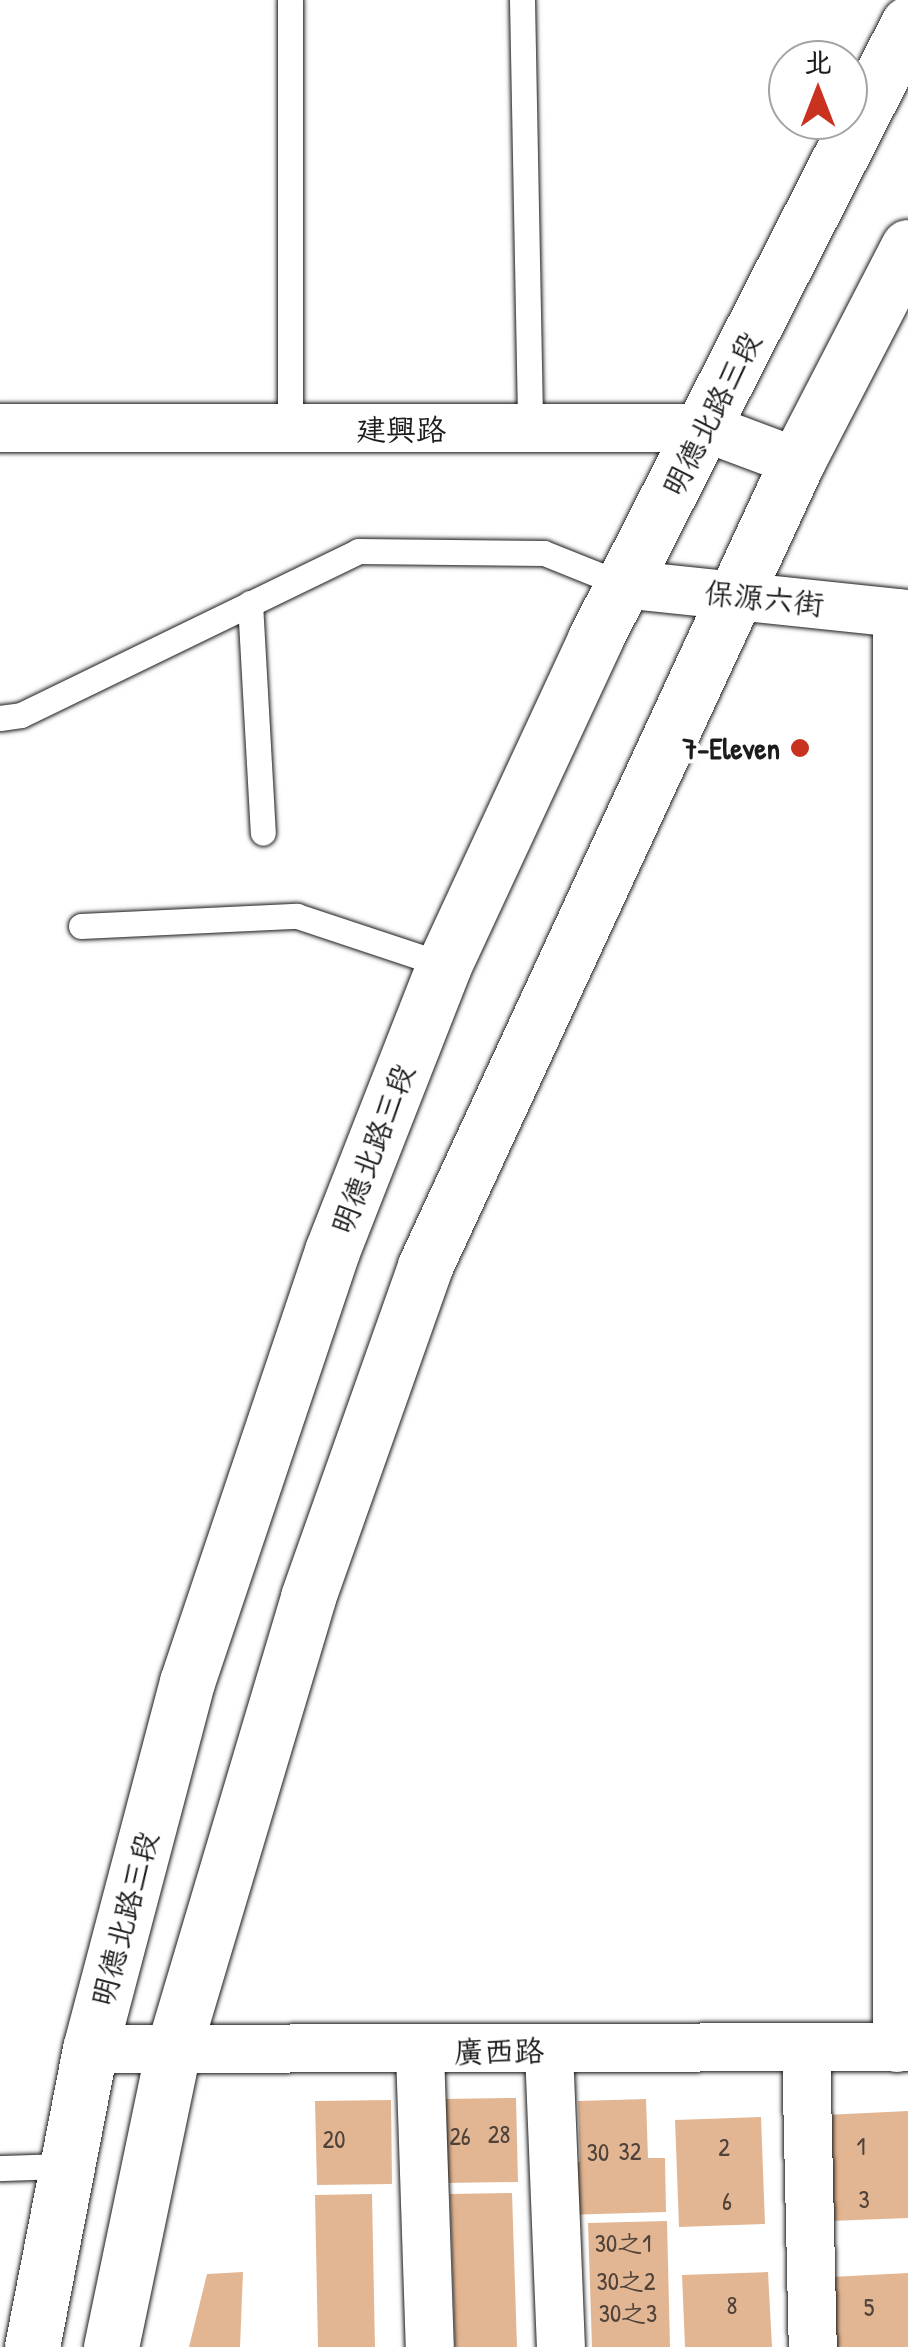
<!DOCTYPE html>
<html>
<head>
<meta charset="utf-8">
<style>
  body { margin:0 }
  #map { position:relative; width:908px; height:2347px; overflow:hidden; background:#fff; font-family:"Patrick Hand","LXGW WenKai TC",sans-serif }
  div>[style] { position:absolute }
  .building>* { inset:0; background:#e3b693 }
  .roads { filter:drop-shadow(0 0 2px #1c1c1c) drop-shadow(0 0 2px #1c1c1c) }
  .service>* { height:25px; margin:-12.5px; padding:0 12.5px; transform-origin:12.5px; border-radius:12.5px; background:#fff }
  .minor>* { height:48px; margin:-24px; padding:0 24px; transform-origin:24px; border-radius:24px; background:#fff }
  .secondary>* { height:55px; margin:-27.5px; padding:0 27.5px; transform-origin:27.5px; border-radius:27.5px; background:#fff }
  .dots>* { width:28px; height:28px; translate:-50% -50%; box-sizing:border-box; border:5px solid #fff; border-radius:50% }
  span { translate:-50% -50%; white-space:nowrap; text-align:center; line-height:1.15; -webkit-text-stroke:8px #fff; paint-order:stroke }
  .number-label { font-size:25px; color:#4e423a }
  .number-label span { -webkit-text-stroke-width:0 }
  .street-label { font-size:30px; color:#1c1c1c }
  .poi-label { font-size:30px; color:#1c1c1c; font-weight:700 }
  .right { translate:-100% -50%; text-align:right }
  .north { position:absolute; left:768px; top:40px; width:100px; height:100px; box-sizing:border-box; background:#fff; border:2px solid #a4a4a4; border-radius:50%; rotate:0deg; font-size:28px; font-weight:700; line-height:40px; text-align:center; color:#1c1c1c }
  .north::after { content:''; display:block; margin:auto; width:35px; height:45px; background:#c8321e; clip-path:polygon(50% 0,100% 100%,50% 72%,0 100%) }
</style>
</head>
<body>
<div id="map">
  <div class="building">
    <i style="clip-path:polygon(516px 2098px,518px 2182px,442px 2183px,441px 2099px)"></i>
    <i style="clip-path:polygon(646px 2099px,648px 2158px,665px 2158px,666px 2212px,564px 2215px,562px 2162px,580px 2162px,578px 2101px)"></i>
    <i style="clip-path:polygon(391px 2100px,392px 2184px,317px 2185px,315px 2101px)"></i>
    <i style="clip-path:polygon(908px 2111px,908px 2218px,830px 2221px,825px 2115px)"></i>
    <i style="clip-path:polygon(761px 2117px,765px 2224px,679px 2227px,675px 2120px)"></i>
    <i style="clip-path:polygon(512px 2193px,517px 2347px,455px 2347px,450px 2194px)"></i>
    <i style="clip-path:polygon(372px 2194px,375px 2347px,318px 2347px,315px 2195px)"></i>
    <i style="clip-path:polygon(667px 2221px,670px 2347px,592px 2347px,588px 2223px)"></i>
    <i style="clip-path:polygon(243px 2272px,240px 2347px,189px 2347px,207px 2274px)"></i>
    <i style="clip-path:polygon(768px 2272px,772px 2347px,685px 2347px,682px 2275px)"></i>
    <i style="clip-path:polygon(908px 2273px,908px 2347px,834px 2347px,831px 2277px)"></i>
  </div>
  <div class="roads">
    <div class="service">
      <i style="left:290px;top:0;width:428px;rotate:90deg"></i>
      <i style="left:522px;top:0;width:429px;rotate:88.9deg"></i>
      <i style="left:250px;top:603px;width:230px;rotate:86.8deg"></i>
      <i style="left:0;top:718px;width:21px;rotate:-8deg"></i>
      <i style="left:21px;top:715px;width:375px;rotate:-25.9deg"></i>
      <i style="left:358px;top:551px;width:186px;rotate:0.6deg"></i>
      <i style="left:544px;top:553px;width:83px;rotate:21.9deg"></i>
      <i style="left:81px;top:926px;width:216px;rotate:-2.7deg"></i>
      <i style="left:297px;top:916px;width:155px;rotate:18.4deg"></i>
      <i style="left:0;top:2168px;width:65px;rotate:-1.8deg"></i>
    </div>
    <div class="minor">
      <i style="left:0;top:428px;width:706px"></i>
      <i style="left:706px;top:428px;width:97px;rotate:20.5deg"></i>
      <i style="left:621px;top:584px;width:289px;rotate:6deg"></i>
      <i style="left:897px;top:613px;width:1435px;rotate:90deg"></i>
      <i style="left:806px;top:2048px;width:299px;rotate:88.7deg"></i>
      <i style="left:90px;top:2049px;width:818px;rotate:-0.14deg"></i>
      <i style="left:549px;top:2050px;width:297px;rotate:87.7deg"></i>
      <i style="left:420px;top:2052px;width:295px;rotate:88.1deg"></i>
    </div>
    <div class="secondary">
      <i style="left:32px;top:2347px;width:304px;rotate:-79deg"></i>
      <i style="left:90px;top:2049px;width:380px;rotate:-75.2deg"></i>
      <i style="left:187px;top:1682px;width:455px;rotate:-71.4deg"></i>
      <i style="left:332px;top:1251px;width:307px;rotate:-68.6deg"></i>
      <i style="left:444px;top:965px;width:359px;rotate:-65.1deg"></i>
      <i style="left:595px;top:639px;width:690px;rotate:-63.03deg"></i>
      <i style="left:111px;top:2347px;width:299px;rotate:-78.2deg"></i>
      <i style="left:172px;top:2054px;width:477px;rotate:-73.4deg"></i>
      <i style="left:308px;top:1597px;width:351px;rotate:-70.5deg"></i>
      <i style="left:425px;top:1266px;width:886px;rotate:-65.17deg"></i>
      <i style="left:797px;top:462px;width:242px;rotate:-62.7deg"></i>
    </div>
  </div>
  <div class="dots">
    <i style="left:800px;top:748px;background:#c8321e"></i>
  </div>
  <div class="number-label">
    <span style="left:499px;top:2134px">28</span>
    <span style="left:460px;top:2136px">26</span>
    <span style="left:334px;top:2139px">20</span>
    <span style="left:861px;top:2146px">1</span>
    <span style="left:724px;top:2147px">2</span>
    <span style="left:630px;top:2151px">32</span>
    <span style="left:598px;top:2152px">30</span>
    <span style="left:864px;top:2199px">3</span>
    <span style="left:727px;top:2201px">6</span>
    <span style="left:623px;top:2243px">30之1</span>
    <span style="left:626px;top:2281px">30之2</span>
    <span style="left:732px;top:2305px">8</span>
    <span style="left:869px;top:2307px">5</span>
    <span style="left:628px;top:2313px">30之3</span>
  </div>
  <div class="street-label">
    <span style="left:711px;top:414px;rotate:-63deg">明德北路三段</span>
    <span style="left:401px;top:429px">建興路</span>
    <span style="left:764px;top:598px;rotate:6deg">保源六街</span>
    <span style="left:372px;top:1149px;rotate:-69deg">明德北路三段</span>
    <span style="left:124px;top:1919px;rotate:-75deg">明德北路三段</span>
    <span style="left:499px;top:2051px;rotate:-1deg">廣西路</span>
  </div>
  <div class="poi-label">
    <span class="right" style="left:780px;top:748px">7-Eleven</span>
  </div>
  <div class="north">北</div>
</div>
</body>
</html>
